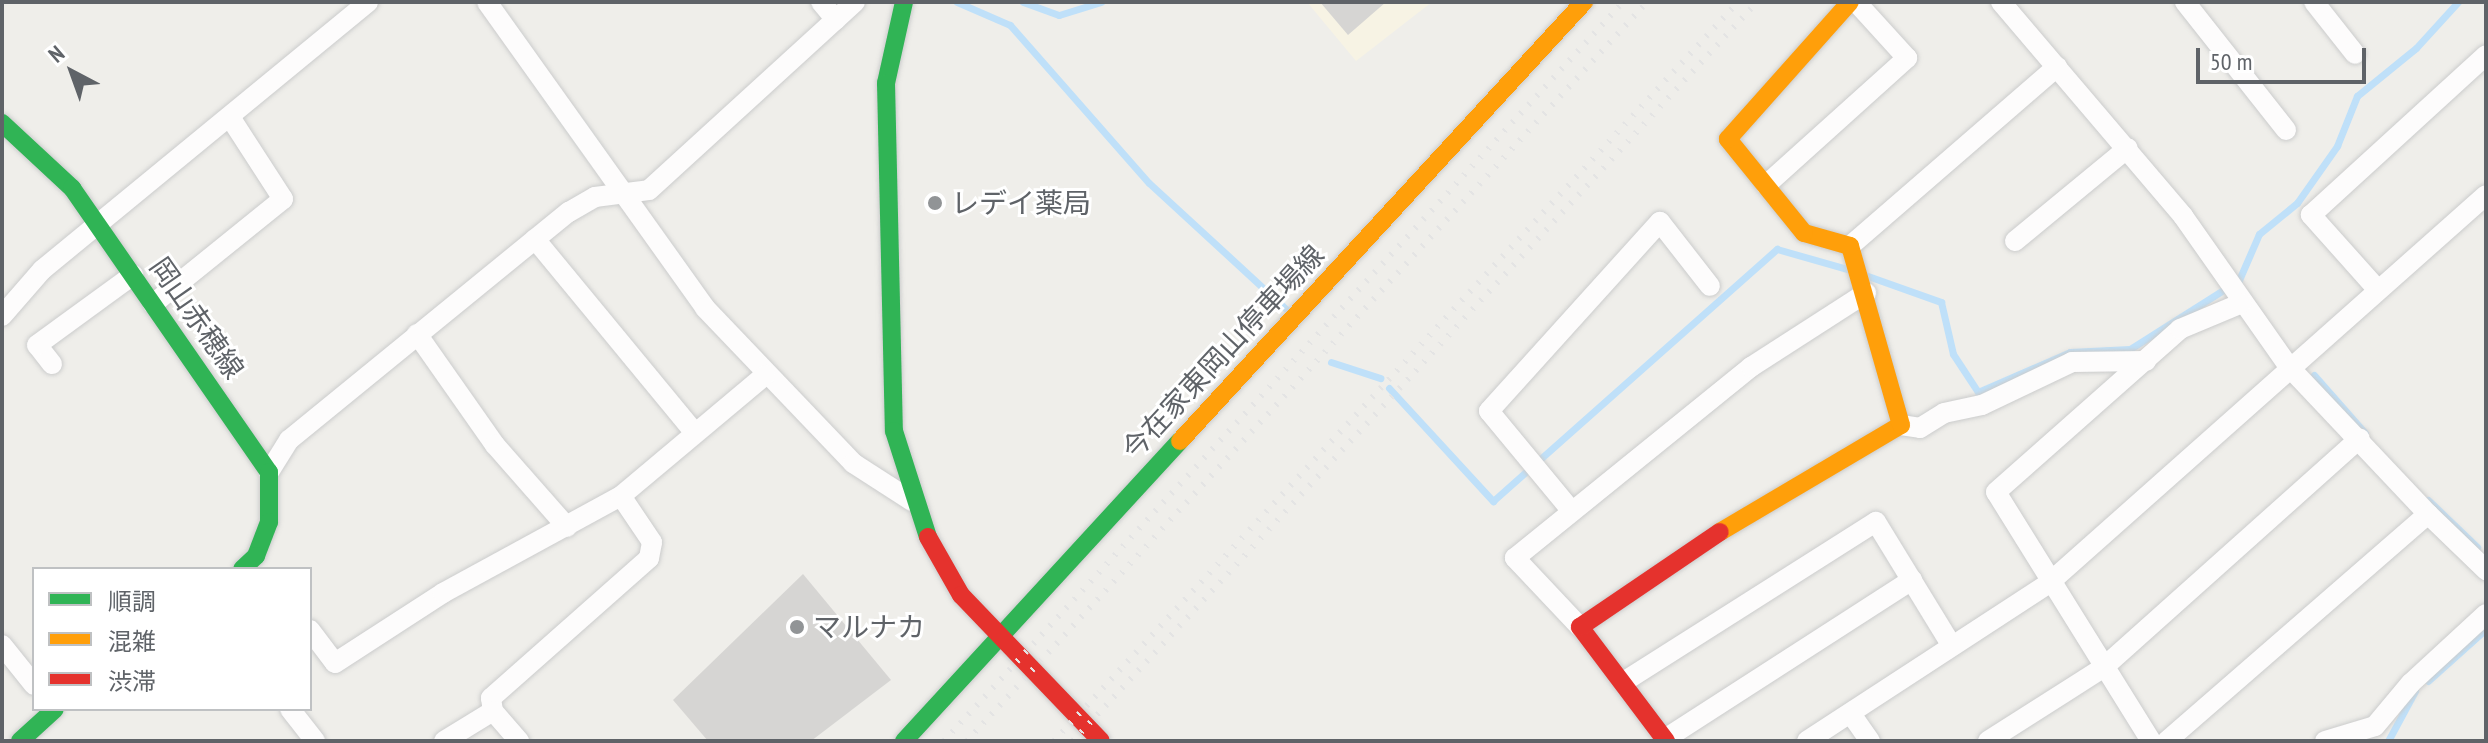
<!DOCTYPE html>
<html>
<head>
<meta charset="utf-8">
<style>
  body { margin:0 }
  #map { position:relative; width:2488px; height:743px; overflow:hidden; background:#efeeea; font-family:"PT Sans Narrow","Noto Sans JP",sans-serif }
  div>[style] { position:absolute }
  .commercial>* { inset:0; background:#f7f3e4 }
  .stream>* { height:7px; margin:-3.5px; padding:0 3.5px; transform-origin:3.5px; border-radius:3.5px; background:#bfe0f9 }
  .building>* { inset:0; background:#d6d5d3 }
  .roads { filter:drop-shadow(0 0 2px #cbcccc) drop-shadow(0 0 2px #cbcccc) }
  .street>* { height:20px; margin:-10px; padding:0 10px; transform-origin:10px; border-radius:10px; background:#fdfcfc }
  .fast>* { height:18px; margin:-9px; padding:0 9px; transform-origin:9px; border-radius:9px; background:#30b455 }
  .slow>* { height:18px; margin:-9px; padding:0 9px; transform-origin:9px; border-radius:9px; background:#ff9f0a }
  .jam>* { height:18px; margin:-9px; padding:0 9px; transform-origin:9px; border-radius:9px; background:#e5322d }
  .rail>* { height:6px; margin-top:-3px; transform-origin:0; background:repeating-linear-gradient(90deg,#e4e4e4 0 2px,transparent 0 12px) }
  .dots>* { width:22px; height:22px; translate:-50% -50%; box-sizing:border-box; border:4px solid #fff; border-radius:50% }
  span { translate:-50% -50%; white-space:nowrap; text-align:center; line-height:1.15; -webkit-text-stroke:6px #fff; paint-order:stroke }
  .poi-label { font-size:28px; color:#5f6368 }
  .left { translate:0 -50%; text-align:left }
  .street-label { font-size:28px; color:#5f6368 }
  .frame { position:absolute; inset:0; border:4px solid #5f6368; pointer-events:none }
  .legend { position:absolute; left:32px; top:567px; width:280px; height:144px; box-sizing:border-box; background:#fff; border:2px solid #bfc1c3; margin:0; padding:10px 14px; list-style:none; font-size:24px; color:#5f6368 }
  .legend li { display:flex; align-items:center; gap:16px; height:40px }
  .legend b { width:40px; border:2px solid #bfc1c3 }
  .north { position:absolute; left:32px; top:32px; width:80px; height:80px; -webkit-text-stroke:6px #fff; paint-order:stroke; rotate:319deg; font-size:22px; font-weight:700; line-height:32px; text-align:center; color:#5f6368 }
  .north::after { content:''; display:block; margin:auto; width:28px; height:36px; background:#5f6368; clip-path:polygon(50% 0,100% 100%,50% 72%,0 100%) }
  .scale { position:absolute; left:2196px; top:48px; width:170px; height:36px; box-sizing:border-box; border:4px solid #5f6368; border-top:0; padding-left:10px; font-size:24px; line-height:28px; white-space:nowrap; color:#5f6368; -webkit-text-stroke:6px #fff; paint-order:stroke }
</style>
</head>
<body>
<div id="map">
  <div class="commercial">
    <i style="clip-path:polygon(1307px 2px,1432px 2px,1356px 61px)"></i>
  </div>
  <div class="stream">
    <i style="left:957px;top:2px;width:58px;rotate:23.5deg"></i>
    <i style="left:1010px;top:25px;width:210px;rotate:48.7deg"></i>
    <i style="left:1149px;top:183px;width:185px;rotate:42.6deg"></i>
    <i style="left:1023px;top:2px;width:38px;rotate:20deg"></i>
    <i style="left:1059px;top:15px;width:44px;rotate:-17.2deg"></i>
    <i style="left:1865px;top:275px;width:81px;rotate:19.6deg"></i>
    <i style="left:1941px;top:302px;width:53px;rotate:77deg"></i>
    <i style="left:1953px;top:354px;width:45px;rotate:56.7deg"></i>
    <i style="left:1978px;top:392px;width:100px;rotate:-23.5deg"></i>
    <i style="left:2070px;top:352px;width:60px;rotate:-2.9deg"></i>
    <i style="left:2130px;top:349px;width:129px;rotate:-32.3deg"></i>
    <i style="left:2239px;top:280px;width:50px;rotate:-66.5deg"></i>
    <i style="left:2259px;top:234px;width:49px;rotate:-39.2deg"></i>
    <i style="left:2297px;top:203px;width:70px;rotate:-54.9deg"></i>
    <i style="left:2337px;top:146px;width:54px;rotate:-68.2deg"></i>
    <i style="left:2357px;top:96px;width:76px;rotate:-39.1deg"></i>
    <i style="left:2416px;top:48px;width:62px;rotate:-47.6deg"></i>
    <i style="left:1331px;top:362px;width:52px;rotate:18.1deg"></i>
    <i style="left:2314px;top:375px;width:77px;rotate:48.7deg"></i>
    <i style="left:1389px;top:388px;width:154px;rotate:47.4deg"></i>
    <i style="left:1493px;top:501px;width:380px;rotate:-41.6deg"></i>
    <i style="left:1777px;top:249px;width:76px;rotate:16deg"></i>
    <i style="left:2428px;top:500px;width:68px;rotate:43.8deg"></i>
    <i style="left:2428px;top:681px;width:78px;rotate:-41.9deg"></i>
    <i style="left:2388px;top:741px;width:57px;rotate:-61.6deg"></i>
  </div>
  <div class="building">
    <i style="clip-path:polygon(1320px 2px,1386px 2px,1348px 35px)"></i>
    <i style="clip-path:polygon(803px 574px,891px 680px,811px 741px,708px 741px,673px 700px)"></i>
  </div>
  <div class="roads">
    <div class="street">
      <i style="left:487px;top:2px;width:376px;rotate:54.5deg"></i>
      <i style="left:705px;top:308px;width:214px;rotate:46.3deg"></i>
      <i style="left:853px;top:463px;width:70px;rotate:32.8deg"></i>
      <i style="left:821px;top:2px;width:23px;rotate:50deg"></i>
      <i style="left:2001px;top:2px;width:281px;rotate:49.6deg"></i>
      <i style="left:2183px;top:216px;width:186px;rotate:54.9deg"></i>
      <i style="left:2290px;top:368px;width:201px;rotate:46.6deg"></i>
      <i style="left:2428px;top:514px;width:346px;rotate:139deg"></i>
      <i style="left:2185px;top:2px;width:163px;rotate:51.7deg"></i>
      <i style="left:2314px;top:2px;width:66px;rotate:51.7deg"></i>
      <i style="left:1766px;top:185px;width:190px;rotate:-42deg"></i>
      <i style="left:1907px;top:58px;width:76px;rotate:-132.3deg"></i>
      <i style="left:535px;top:239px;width:251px;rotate:50.5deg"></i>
      <i style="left:2015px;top:241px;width:146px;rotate:-39.5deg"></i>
      <i style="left:1850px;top:246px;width:274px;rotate:-40.9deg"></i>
      <i style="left:2378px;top:290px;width:101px;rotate:-131.8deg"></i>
      <i style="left:2311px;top:215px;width:237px;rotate:-42.4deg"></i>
      <i style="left:153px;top:304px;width:167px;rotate:-38.9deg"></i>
      <i style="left:283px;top:199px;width:98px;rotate:-122.9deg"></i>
      <i style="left:2px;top:316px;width:61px;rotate:-49deg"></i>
      <i style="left:42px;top:270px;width:422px;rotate:-39.4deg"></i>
      <i style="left:417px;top:334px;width:136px;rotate:54.9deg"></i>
      <i style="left:495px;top:445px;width:109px;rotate:48.7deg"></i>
      <i style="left:52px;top:364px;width:24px;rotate:-128deg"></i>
      <i style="left:37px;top:345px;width:119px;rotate:-36.1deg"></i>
      <i style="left:1901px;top:425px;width:19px;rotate:9deg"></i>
      <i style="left:1920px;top:428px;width:28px;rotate:-32deg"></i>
      <i style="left:1944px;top:413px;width:39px;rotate:-12deg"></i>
      <i style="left:1982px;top:405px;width:100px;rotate:-25.5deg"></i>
      <i style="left:2072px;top:362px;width:74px;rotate:-0.8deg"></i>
      <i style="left:269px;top:472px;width:38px;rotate:-58deg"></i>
      <i style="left:289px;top:440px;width:361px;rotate:-39.2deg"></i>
      <i style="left:569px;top:212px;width:30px;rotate:-30deg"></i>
      <i style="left:595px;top:197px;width:54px;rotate:-7.4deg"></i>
      <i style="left:649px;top:190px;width:279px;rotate:-42.4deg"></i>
      <i style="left:1570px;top:509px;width:127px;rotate:-129.6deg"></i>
      <i style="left:1489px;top:411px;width:255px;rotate:-47.9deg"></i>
      <i style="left:1660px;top:222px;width:81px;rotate:52deg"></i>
      <i style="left:2428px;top:514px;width:81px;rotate:44deg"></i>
      <i style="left:1580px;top:627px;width:95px;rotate:-133.3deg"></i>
      <i style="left:1515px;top:558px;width:304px;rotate:-39deg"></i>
      <i style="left:1751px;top:367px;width:137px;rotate:-32.8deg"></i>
      <i style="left:310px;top:630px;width:41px;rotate:52.9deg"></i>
      <i style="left:335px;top:663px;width:129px;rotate:-32.9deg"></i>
      <i style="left:443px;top:593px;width:203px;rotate:-28.6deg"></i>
      <i style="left:621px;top:496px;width:188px;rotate:-40deg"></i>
      <i style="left:2px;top:645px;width:51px;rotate:51.3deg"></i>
      <i style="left:1625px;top:681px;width:297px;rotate:-32.4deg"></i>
      <i style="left:1876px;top:522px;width:145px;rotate:58.5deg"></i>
      <i style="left:290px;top:709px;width:41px;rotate:52deg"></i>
      <i style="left:493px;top:711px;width:13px;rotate:-99deg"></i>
      <i style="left:491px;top:698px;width:211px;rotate:-41.5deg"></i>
      <i style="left:649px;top:558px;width:16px;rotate:-79deg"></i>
      <i style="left:652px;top:542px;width:55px;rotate:-124deg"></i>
      <i style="left:1851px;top:714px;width:33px;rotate:55deg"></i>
      <i style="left:1665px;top:739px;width:294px;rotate:-32.8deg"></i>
      <i style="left:444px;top:741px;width:57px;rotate:-31.5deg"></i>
      <i style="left:493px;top:711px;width:40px;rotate:49deg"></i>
      <i style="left:1807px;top:741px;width:289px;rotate:-33.1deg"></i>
      <i style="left:2049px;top:583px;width:584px;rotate:-41.6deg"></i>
      <i style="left:1988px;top:741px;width:138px;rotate:-32.5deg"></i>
      <i style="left:2104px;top:667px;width:343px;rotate:-41.8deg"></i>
      <i style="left:2151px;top:741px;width:293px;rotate:-121.9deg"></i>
      <i style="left:1996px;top:492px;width:246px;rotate:-41.5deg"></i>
      <i style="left:2180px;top:329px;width:67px;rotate:-22.8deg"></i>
      <i style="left:2325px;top:741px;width:52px;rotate:-16.7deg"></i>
      <i style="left:2375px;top:726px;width:56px;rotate:-50.1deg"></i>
      <i style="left:2411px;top:683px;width:102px;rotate:-42.6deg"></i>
    </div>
    <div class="fast">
      <i style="left:904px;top:2px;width:83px;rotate:102.5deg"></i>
      <i style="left:886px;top:83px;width:348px;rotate:88.7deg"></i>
      <i style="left:894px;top:431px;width:111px;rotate:72.2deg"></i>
      <i style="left:2px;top:123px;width:96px;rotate:42.9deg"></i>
      <i style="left:72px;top:188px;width:346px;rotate:55.3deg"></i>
      <i style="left:269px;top:472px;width:50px;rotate:90deg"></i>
      <i style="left:269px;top:522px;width:36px;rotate:111deg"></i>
      <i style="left:256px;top:556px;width:19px;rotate:137deg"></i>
      <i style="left:20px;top:741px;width:47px;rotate:-42.4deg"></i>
      <i style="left:904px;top:741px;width:408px;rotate:-47.4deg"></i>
    </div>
    <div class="slow">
      <i style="left:1180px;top:441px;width:597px;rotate:-47.38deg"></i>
      <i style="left:1720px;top:532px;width:210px;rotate:-30.6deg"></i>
      <i style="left:1901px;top:425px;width:186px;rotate:-105.9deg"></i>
      <i style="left:1850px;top:246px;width:48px;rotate:-164.2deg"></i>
      <i style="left:1804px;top:233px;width:121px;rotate:-129deg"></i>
      <i style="left:1728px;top:139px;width:183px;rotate:-48.3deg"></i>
    </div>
    <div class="jam">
      <i style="left:928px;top:537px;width:67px;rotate:60.4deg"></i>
      <i style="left:961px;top:595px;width:202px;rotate:46.2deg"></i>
      <i style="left:1666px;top:741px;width:143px;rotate:-127deg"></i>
      <i style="left:1580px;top:627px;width:169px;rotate:-34.2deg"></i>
    </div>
  </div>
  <div class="rail">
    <i style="left:944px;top:741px;width:1004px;rotate:-47.42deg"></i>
    <i style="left:967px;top:741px;width:1004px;rotate:-47.38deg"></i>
    <i style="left:1054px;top:741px;width:1007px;rotate:-47.21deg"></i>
    <i style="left:1073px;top:741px;width:1007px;rotate:-47.21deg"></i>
  </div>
  <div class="dots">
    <i style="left:935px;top:203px;background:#919496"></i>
    <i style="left:797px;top:627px;background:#919496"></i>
  </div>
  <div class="poi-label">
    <span class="left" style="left:951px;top:203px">レデイ薬局</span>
    <span class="left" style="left:813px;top:627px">マルナカ</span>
  </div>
  <div class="street-label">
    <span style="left:197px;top:318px;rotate:55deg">岡山赤穂線</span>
    <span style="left:1223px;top:352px;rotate:-47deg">今在家東岡山停車場線</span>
  </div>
  <div class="frame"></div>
  <ul class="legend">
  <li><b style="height:10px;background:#30b455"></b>順調</li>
  <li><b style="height:10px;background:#ff9f0a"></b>混雑</li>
  <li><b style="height:10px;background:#e5322d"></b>渋滞</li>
  </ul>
  <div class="north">N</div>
  <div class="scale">50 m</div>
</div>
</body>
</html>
